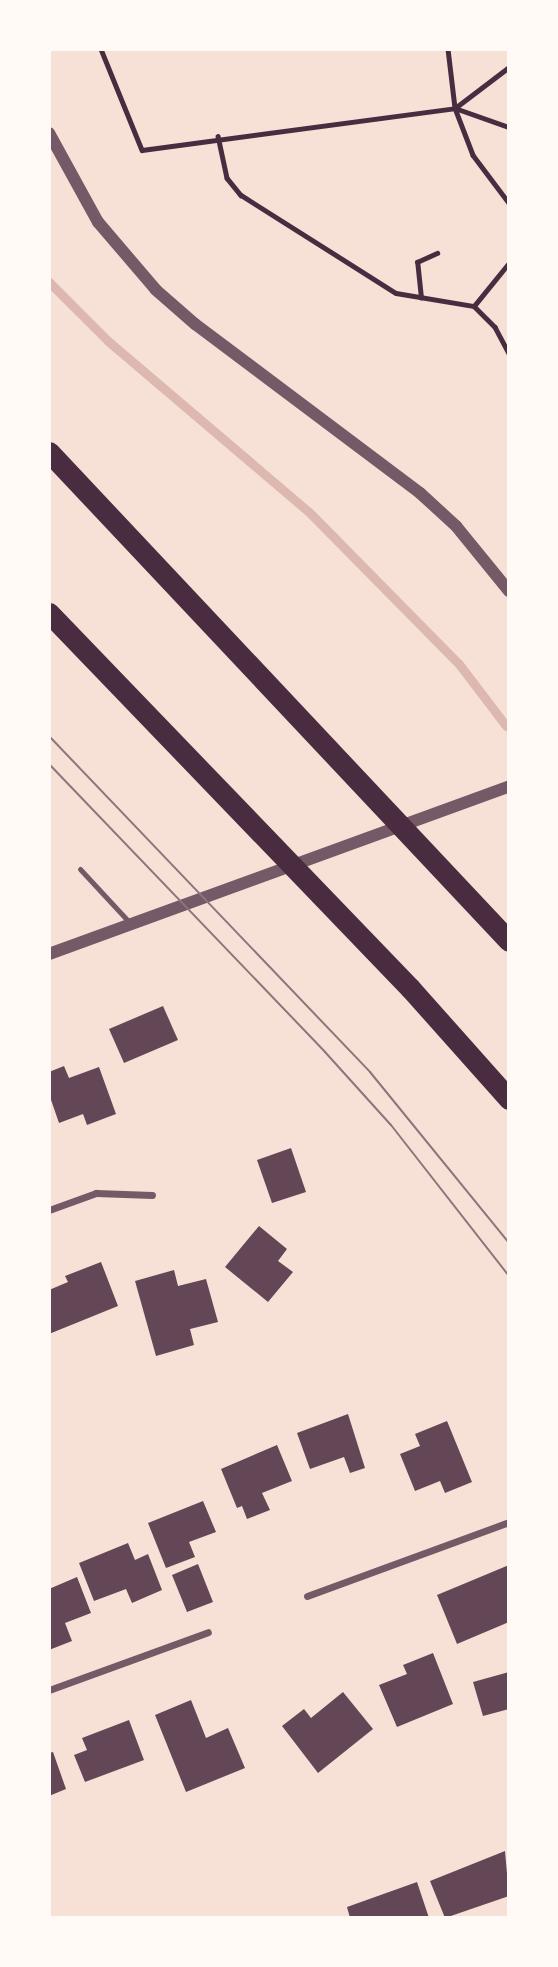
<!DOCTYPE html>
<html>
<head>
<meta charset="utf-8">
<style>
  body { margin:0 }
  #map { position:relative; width:558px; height:1967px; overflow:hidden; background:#f7e1d7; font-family:"Nunito Sans",sans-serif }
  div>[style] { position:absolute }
  .stream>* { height:9px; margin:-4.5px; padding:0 4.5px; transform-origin:4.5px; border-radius:4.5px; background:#dcb8b0 }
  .building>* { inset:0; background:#644757 }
  .path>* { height:4.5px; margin:-2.25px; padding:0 2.25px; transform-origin:2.25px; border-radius:2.25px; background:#4a2c40 }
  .service>* { height:5px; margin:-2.5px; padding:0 2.5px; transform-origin:2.5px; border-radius:2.5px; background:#755966 }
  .minor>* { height:7px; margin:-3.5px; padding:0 3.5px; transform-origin:3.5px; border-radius:3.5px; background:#755966 }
  .tertiary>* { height:12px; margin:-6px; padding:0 6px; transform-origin:6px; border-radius:6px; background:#755966 }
  .motorway>* { height:21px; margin:-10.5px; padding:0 10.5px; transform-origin:10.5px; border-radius:10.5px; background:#4a2c40 }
  .tram>* { height:2px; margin:-1px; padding:0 1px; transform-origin:1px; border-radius:1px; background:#8f747c }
  span { translate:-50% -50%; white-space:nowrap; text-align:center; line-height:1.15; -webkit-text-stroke:7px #fffaf5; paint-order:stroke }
  .frame { position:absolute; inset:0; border:51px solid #fffaf5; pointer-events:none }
</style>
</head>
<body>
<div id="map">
  <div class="stream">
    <i style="left:49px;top:282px;width:83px;rotate:45deg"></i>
    <i style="left:108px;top:341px;width:264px;rotate:40.4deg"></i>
    <i style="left:309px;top:512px;width:214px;rotate:45.4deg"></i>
    <i style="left:459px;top:664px;width:78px;rotate:52.8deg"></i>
  </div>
  <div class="building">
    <i style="clip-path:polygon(163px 1006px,178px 1040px,124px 1063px,109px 1029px)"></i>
    <i style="clip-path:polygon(64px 1066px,69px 1078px,99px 1067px,116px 1114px,87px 1125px,83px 1114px,59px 1123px,49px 1094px,49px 1072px)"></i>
    <i style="clip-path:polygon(291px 1148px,306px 1192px,272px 1203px,257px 1160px)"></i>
    <i style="clip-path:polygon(259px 1226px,287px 1249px,278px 1261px,293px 1272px,268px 1302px,225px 1267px)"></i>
    <i style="clip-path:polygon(101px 1262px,118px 1306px,49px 1334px,49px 1290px,68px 1282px,65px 1276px)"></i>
    <i style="clip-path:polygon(174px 1270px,178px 1286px,206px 1279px,218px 1322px,190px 1329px,194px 1345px,156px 1356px,135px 1281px)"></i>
    <i style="clip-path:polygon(348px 1414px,365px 1468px,350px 1473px,344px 1457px,310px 1469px,297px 1433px)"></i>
    <i style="clip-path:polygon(447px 1421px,472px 1482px,445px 1493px,440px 1481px,415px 1491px,400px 1454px,420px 1446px,415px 1434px)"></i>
    <i style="clip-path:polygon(277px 1445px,292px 1481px,262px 1493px,270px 1510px,247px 1519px,242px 1506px,237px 1508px,221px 1469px)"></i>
    <i style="clip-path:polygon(203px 1501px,216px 1532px,189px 1542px,195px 1557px,166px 1568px,148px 1523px)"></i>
    <i style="clip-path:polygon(128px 1543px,135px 1560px,148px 1554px,162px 1590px,132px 1603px,126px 1589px,94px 1601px,79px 1563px)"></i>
    <i style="clip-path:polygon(198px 1564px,213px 1602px,187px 1612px,172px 1575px)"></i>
    <i style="clip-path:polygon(509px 1565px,509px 1622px,457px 1644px,437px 1595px)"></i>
    <i style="clip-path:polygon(77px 1577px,91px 1613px,65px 1623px,72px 1641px,49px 1650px,49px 1589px)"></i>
    <i style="clip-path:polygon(433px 1653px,453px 1704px,397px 1727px,379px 1685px,407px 1674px,403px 1665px)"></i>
    <i style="clip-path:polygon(509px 1672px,509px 1709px,483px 1716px,473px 1682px)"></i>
    <i style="clip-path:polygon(343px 1692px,373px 1729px,318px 1773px,282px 1726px,304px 1709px,311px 1718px)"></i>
    <i style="clip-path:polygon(191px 1700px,206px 1738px,228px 1728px,245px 1768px,186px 1792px,155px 1715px)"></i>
    <i style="clip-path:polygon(129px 1720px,144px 1760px,85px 1782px,74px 1755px,87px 1750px,82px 1738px)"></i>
    <i style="clip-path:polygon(53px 1752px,66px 1789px,49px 1796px,49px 1753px)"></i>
    <i style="clip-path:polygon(505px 1851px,509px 1896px,445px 1918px,430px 1881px)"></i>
    <i style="clip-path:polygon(417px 1882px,429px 1918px,350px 1918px,347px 1907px)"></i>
  </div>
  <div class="path">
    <i style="left:101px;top:49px;width:109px;rotate:67.9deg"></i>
    <i style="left:142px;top:150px;width:316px;rotate:-7.6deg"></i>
    <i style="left:455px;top:108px;width:68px;rotate:-37.2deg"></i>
    <i style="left:448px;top:49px;width:59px;rotate:83.2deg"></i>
    <i style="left:455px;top:108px;width:50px;rotate:69deg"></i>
    <i style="left:473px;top:155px;width:60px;rotate:53.1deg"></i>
    <i style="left:455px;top:108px;width:57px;rotate:19.4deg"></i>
    <i style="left:218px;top:136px;width:43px;rotate:77.9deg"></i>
    <i style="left:227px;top:178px;width:22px;rotate:51deg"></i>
    <i style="left:241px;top:195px;width:183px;rotate:32.3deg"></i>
    <i style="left:396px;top:293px;width:79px;rotate:9.5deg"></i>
    <i style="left:474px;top:306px;width:55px;rotate:-50.9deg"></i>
    <i style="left:421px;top:298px;width:36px;rotate:-96deg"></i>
    <i style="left:417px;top:262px;width:22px;rotate:-24deg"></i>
    <i style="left:474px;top:306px;width:30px;rotate:45deg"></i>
    <i style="left:495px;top:327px;width:30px;rotate:62deg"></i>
  </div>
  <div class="service">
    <i style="left:80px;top:869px;width:74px;rotate:47.2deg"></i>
  </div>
  <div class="minor">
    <i style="left:49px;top:1210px;width:50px;rotate:-19.9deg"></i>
    <i style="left:96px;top:1193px;width:56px;rotate:2deg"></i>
    <i style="left:307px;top:1596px;width:215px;rotate:-20.1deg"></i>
    <i style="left:49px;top:1690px;width:169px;rotate:-20deg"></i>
  </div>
  <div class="tertiary">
    <i style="left:49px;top:133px;width:102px;rotate:61.2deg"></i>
    <i style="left:98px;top:222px;width:89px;rotate:49.5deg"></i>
    <i style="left:156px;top:290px;width:52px;rotate:41.1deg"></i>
    <i style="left:195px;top:324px;width:281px;rotate:36.9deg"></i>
    <i style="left:420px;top:493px;width:49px;rotate:42.5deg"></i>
    <i style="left:456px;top:526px;width:84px;rotate:50.8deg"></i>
    <i style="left:49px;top:954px;width:489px;rotate:-20deg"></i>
  </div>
  <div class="motorway">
    <i style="left:49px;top:452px;width:671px;rotate:46.75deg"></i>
    <i style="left:49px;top:613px;width:521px;rotate:46.09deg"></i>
    <i style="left:410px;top:988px;width:149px;rotate:48.3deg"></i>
  </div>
  <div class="tram">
    <i style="left:49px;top:736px;width:465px;rotate:46.3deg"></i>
    <i style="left:370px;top:1072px;width:220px;rotate:50.9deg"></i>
    <i style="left:49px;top:764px;width:399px;rotate:46.2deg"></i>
    <i style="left:325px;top:1052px;width:98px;rotate:47.9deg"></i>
    <i style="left:391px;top:1125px;width:192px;rotate:52deg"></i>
  </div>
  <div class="frame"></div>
</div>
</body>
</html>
